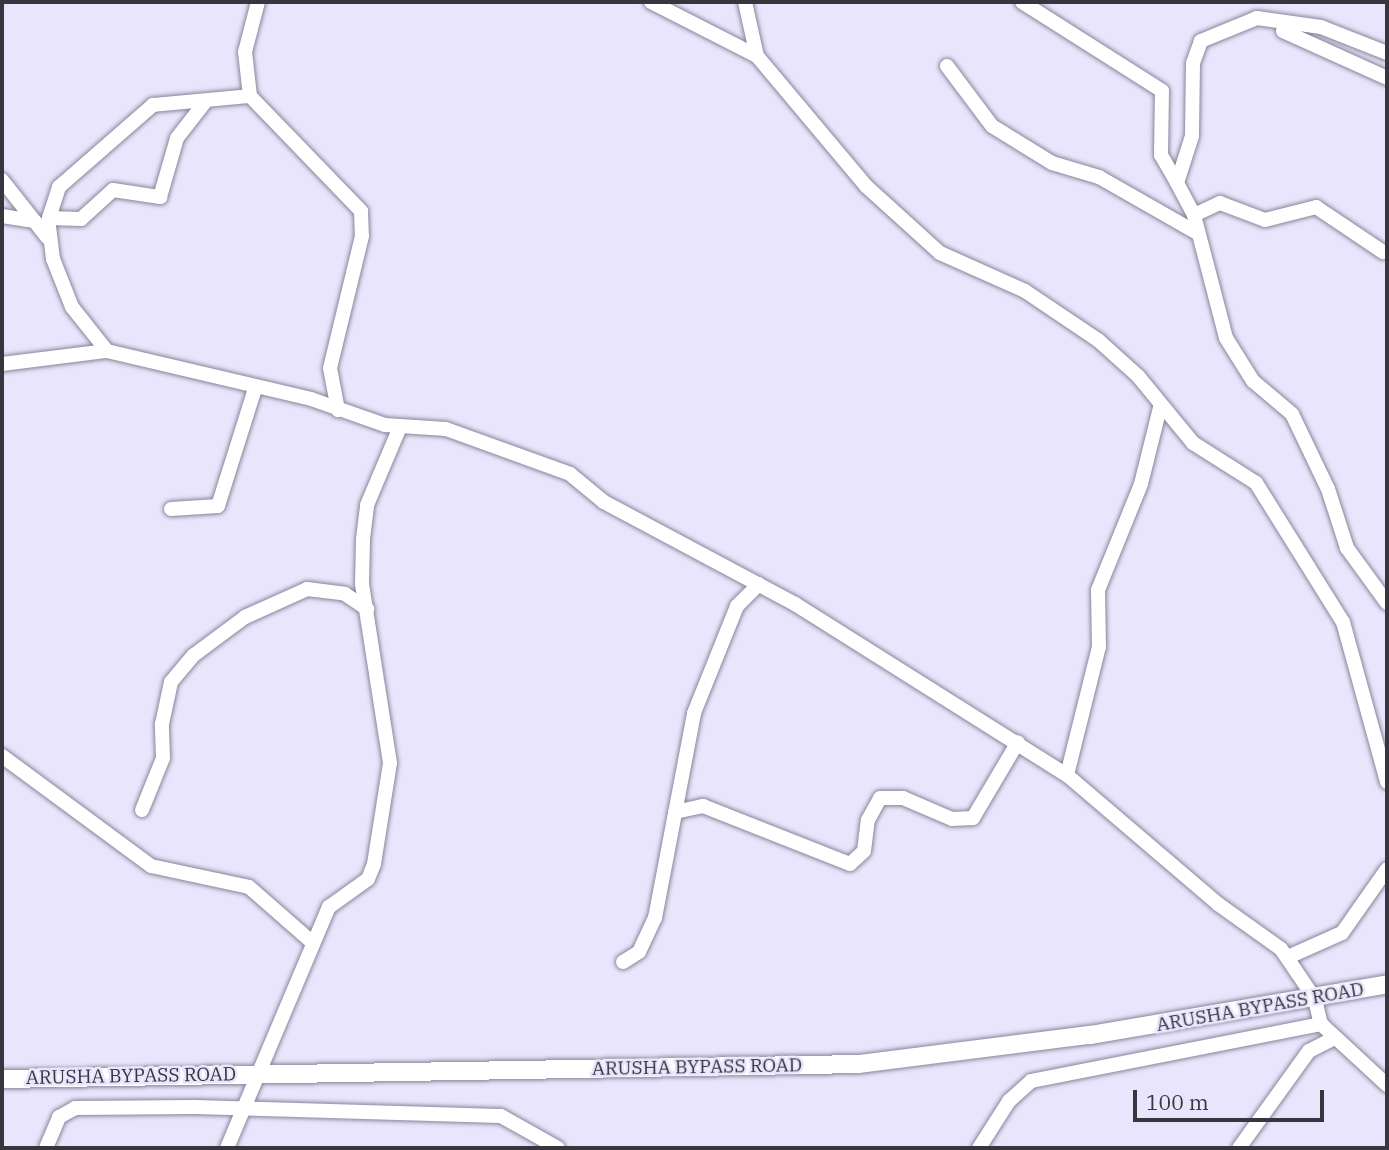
<!DOCTYPE html>
<html>
<head>
<meta charset="utf-8">
<style>
  body { margin:0 }
  #map { position:relative; width:1389px; height:1150px; overflow:hidden; background:#e9e5fc; font-family:"IBM Plex Serif",serif }
  div>[style] { position:absolute }
  .roads { filter:drop-shadow(0 0 2px #898599) drop-shadow(0 0 2px #898599) }
  .minor>* { height:14px; margin:-7px; padding:0 7px; transform-origin:7px; border-radius:7px; background:#fff }
  .major>* { height:18px; margin:-9px; padding:0 9px; transform-origin:9px; border-radius:9px; background:#fff }
  span { translate:-50% -50%; white-space:nowrap; text-align:center; line-height:1.15; -webkit-text-stroke:5px #e9e5fc; paint-order:stroke }
  .street-label { font-size:19px; color:#37353e }
  .frame { position:absolute; inset:0; border:4px solid #37353e; pointer-events:none }
  .scale { position:absolute; left:1133px; top:1090px; width:191px; height:32px; box-sizing:border-box; border:4px solid #37353e; border-top:0; padding-left:9px; font-size:21px; line-height:24px; white-space:nowrap; color:#37353e; -webkit-text-stroke:5px #e9e5fc; paint-order:stroke }
</style>
</head>
<body>
<div id="map">
  <div class="roads">
    <div class="minor">
      <i style="left:258px;top:2px;width:52px;rotate:104.6deg"></i>
      <i style="left:245px;top:52px;width:44px;rotate:83.5deg"></i>
      <i style="left:250px;top:96px;width:160px;rotate:46deg"></i>
      <i style="left:361px;top:211px;width:25px;rotate:88deg"></i>
      <i style="left:362px;top:236px;width:136px;rotate:103.6deg"></i>
      <i style="left:330px;top:368px;width:43px;rotate:79.2deg"></i>
      <i style="left:651px;top:2px;width:119px;rotate:27deg"></i>
      <i style="left:757px;top:56px;width:170px;rotate:50deg"></i>
      <i style="left:866px;top:186px;width:100px;rotate:42.2deg"></i>
      <i style="left:940px;top:253px;width:93px;rotate:24.1deg"></i>
      <i style="left:1025px;top:291px;width:88px;rotate:33.9deg"></i>
      <i style="left:1098px;top:340px;width:54px;rotate:42deg"></i>
      <i style="left:1138px;top:376px;width:87px;rotate:50.6deg"></i>
      <i style="left:1193px;top:443px;width:75px;rotate:32.4deg"></i>
      <i style="left:1256px;top:483px;width:164px;rotate:58deg"></i>
      <i style="left:1343px;top:622px;width:166px;rotate:74.6deg"></i>
      <i style="left:745px;top:2px;width:55px;rotate:77.5deg"></i>
      <i style="left:1022px;top:2px;width:166px;rotate:32.4deg"></i>
      <i style="left:1162px;top:91px;width:64px;rotate:90.9deg"></i>
      <i style="left:1161px;top:155px;width:32px;rotate:60deg"></i>
      <i style="left:1283px;top:31px;width:114px;rotate:24.3deg"></i>
      <i style="left:1387px;top:53px;width:71px;rotate:-158.5deg"></i>
      <i style="left:1321px;top:27px;width:65px;rotate:-172deg"></i>
      <i style="left:1257px;top:18px;width:61px;rotate:157.7deg"></i>
      <i style="left:1201px;top:41px;width:23px;rotate:110deg"></i>
      <i style="left:1193px;top:63px;width:73px;rotate:90.8deg"></i>
      <i style="left:1192px;top:136px;width:49px;rotate:107.7deg"></i>
      <i style="left:1177px;top:183px;width:36px;rotate:62deg"></i>
      <i style="left:1194px;top:215px;width:127px;rotate:75.4deg"></i>
      <i style="left:1226px;top:338px;width:51px;rotate:57.9deg"></i>
      <i style="left:1253px;top:381px;width:51px;rotate:40.2deg"></i>
      <i style="left:1292px;top:414px;width:83px;rotate:64.4deg"></i>
      <i style="left:1328px;top:489px;width:62px;rotate:72.1deg"></i>
      <i style="left:1347px;top:548px;width:68px;rotate:54deg"></i>
      <i style="left:947px;top:66px;width:75px;rotate:53.1deg"></i>
      <i style="left:992px;top:126px;width:70px;rotate:31.7deg"></i>
      <i style="left:1052px;top:163px;width:49px;rotate:16.6deg"></i>
      <i style="left:1099px;top:177px;width:113px;rotate:29.7deg"></i>
      <i style="left:2px;top:180px;width:73px;rotate:51.7deg"></i>
      <i style="left:1194px;top:215px;width:29px;rotate:-25deg"></i>
      <i style="left:1220px;top:203px;width:48px;rotate:20.7deg"></i>
      <i style="left:1265px;top:220px;width:53px;rotate:-14.3deg"></i>
      <i style="left:1316px;top:207px;width:81px;rotate:33.9deg"></i>
      <i style="left:2px;top:216px;width:33px;rotate:9deg"></i>
      <i style="left:49px;top:218px;width:32px;rotate:2deg"></i>
      <i style="left:81px;top:219px;width:43px;rotate:-42.2deg"></i>
      <i style="left:113px;top:190px;width:48px;rotate:8.5deg"></i>
      <i style="left:160px;top:197px;width:61px;rotate:-73.9deg"></i>
      <i style="left:177px;top:138px;width:46px;rotate:-52.1deg"></i>
      <i style="left:107px;top:351px;width:56px;rotate:-128.5deg"></i>
      <i style="left:72px;top:307px;width:52px;rotate:-111.6deg"></i>
      <i style="left:53px;top:259px;width:38px;rotate:-97deg"></i>
      <i style="left:48px;top:221px;width:36px;rotate:-72deg"></i>
      <i style="left:59px;top:187px;width:125px;rotate:-41.1deg"></i>
      <i style="left:153px;top:105px;width:97px;rotate:-5.3deg"></i>
      <i style="left:2px;top:364px;width:106px;rotate:-7.1deg"></i>
      <i style="left:107px;top:351px;width:210px;rotate:13.2deg"></i>
      <i style="left:311px;top:399px;width:78px;rotate:19.4deg"></i>
      <i style="left:385px;top:425px;width:61px;rotate:3.8deg"></i>
      <i style="left:446px;top:429px;width:132px;rotate:19.9deg"></i>
      <i style="left:570px;top:474px;width:44px;rotate:39.5deg"></i>
      <i style="left:604px;top:502px;width:217px;rotate:28.1deg"></i>
      <i style="left:795px;top:604px;width:321px;rotate:32.2deg"></i>
      <i style="left:1067px;top:775px;width:199px;rotate:40.5deg"></i>
      <i style="left:1218px;top:904px;width:77px;rotate:35.5deg"></i>
      <i style="left:1281px;top:949px;width:60px;rotate:55.8deg"></i>
      <i style="left:1315px;top:999px;width:26px;rotate:77deg"></i>
      <i style="left:1321px;top:1024px;width:90px;rotate:42.7deg"></i>
      <i style="left:171px;top:509px;width:47px;rotate:-3.7deg"></i>
      <i style="left:218px;top:506px;width:123px;rotate:-72.5deg"></i>
      <i style="left:2px;top:756px;width:185px;rotate:36.4deg"></i>
      <i style="left:151px;top:866px;width:100px;rotate:12.1deg"></i>
      <i style="left:249px;top:887px;width:85px;rotate:41.2deg"></i>
      <i style="left:1067px;top:775px;width:132px;rotate:-76deg"></i>
      <i style="left:1099px;top:647px;width:57px;rotate:-91deg"></i>
      <i style="left:1098px;top:590px;width:114px;rotate:-67.9deg"></i>
      <i style="left:1141px;top:484px;width:78px;rotate:-76deg"></i>
      <i style="left:142px;top:810px;width:56px;rotate:-68deg"></i>
      <i style="left:163px;top:758px;width:34px;rotate:-92deg"></i>
      <i style="left:162px;top:724px;width:43px;rotate:-77.9deg"></i>
      <i style="left:171px;top:682px;width:35px;rotate:-50deg"></i>
      <i style="left:194px;top:655px;width:64px;rotate:-36.7deg"></i>
      <i style="left:245px;top:617px;width:68px;rotate:-24.3deg"></i>
      <i style="left:307px;top:589px;width:38px;rotate:7deg"></i>
      <i style="left:345px;top:594px;width:27px;rotate:34deg"></i>
      <i style="left:675px;top:812px;width:29px;rotate:-12deg"></i>
      <i style="left:703px;top:806px;width:158px;rotate:21.5deg"></i>
      <i style="left:850px;top:864px;width:19px;rotate:-43deg"></i>
      <i style="left:864px;top:851px;width:31px;rotate:-83deg"></i>
      <i style="left:868px;top:820px;width:25px;rotate:-61deg"></i>
      <i style="left:880px;top:798px;width:23px"></i>
      <i style="left:903px;top:798px;width:53px;rotate:23.2deg"></i>
      <i style="left:952px;top:819px;width:21px;rotate:-3deg"></i>
      <i style="left:973px;top:818px;width:88px;rotate:-59.4deg"></i>
      <i style="left:1288px;top:957px;width:59px;rotate:-24deg"></i>
      <i style="left:1342px;top:933px;width:78px;rotate:-54.9deg"></i>
      <i style="left:623px;top:962px;width:19px;rotate:-32deg"></i>
      <i style="left:639px;top:952px;width:38px;rotate:-65deg"></i>
      <i style="left:655px;top:918px;width:209px;rotate:-79.2deg"></i>
      <i style="left:694px;top:713px;width:115px;rotate:-68.1deg"></i>
      <i style="left:737px;top:606px;width:31px;rotate:-45deg"></i>
      <i style="left:46px;top:1148px;width:34px;rotate:-67deg"></i>
      <i style="left:59px;top:1117px;width:18px;rotate:-29deg"></i>
      <i style="left:75px;top:1108px;width:119px;rotate:-0.5deg"></i>
      <i style="left:194px;top:1107px;width:307px;rotate:1.7deg"></i>
      <i style="left:501px;top:1116px;width:65px;rotate:29.3deg"></i>
      <i style="left:227px;top:1148px;width:262px;rotate:-67.1deg"></i>
      <i style="left:329px;top:907px;width:48px;rotate:-35.7deg"></i>
      <i style="left:368px;top:879px;width:16px;rotate:-68deg"></i>
      <i style="left:374px;top:864px;width:102px;rotate:-81deg"></i>
      <i style="left:390px;top:763px;width:181px;rotate:-98.9deg"></i>
      <i style="left:362px;top:584px;width:45px;rotate:-88.7deg"></i>
      <i style="left:363px;top:539px;width:34px;rotate:-83deg"></i>
      <i style="left:367px;top:505px;width:85px;rotate:-67.1deg"></i>
      <i style="left:979px;top:1148px;width:56px;rotate:-57.4deg"></i>
      <i style="left:1009px;top:1101px;width:30px;rotate:-42deg"></i>
      <i style="left:1031px;top:1081px;width:296px;rotate:-11.1deg"></i>
      <i style="left:1239px;top:1148px;width:120px;rotate:-54.2deg"></i>
      <i style="left:1309px;top:1051px;width:29px;rotate:-27deg"></i>
    </div>
    <div class="major">
      <i style="left:2px;top:1079px;width:857px;rotate:-1deg"></i>
      <i style="left:859px;top:1064px;width:233px;rotate:-7.2deg"></i>
      <i style="left:1090px;top:1035px;width:301px;rotate:-9.7deg"></i>
    </div>
  </div>
  <div class="street-label">
    <span style="left:1260px;top:1007px;rotate:-10deg">ARUSHA BYPASS ROAD</span>
    <span style="left:697px;top:1067px;rotate:-1deg">ARUSHA BYPASS ROAD</span>
    <span style="left:131px;top:1076px;rotate:-1deg">ARUSHA BYPASS ROAD</span>
  </div>
  <div class="frame"></div>
  <div class="scale">100 m</div>
</div>
</body>
</html>
